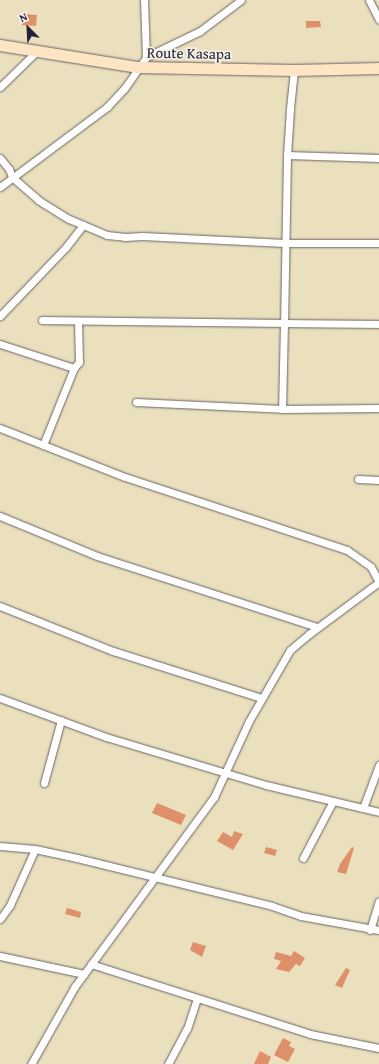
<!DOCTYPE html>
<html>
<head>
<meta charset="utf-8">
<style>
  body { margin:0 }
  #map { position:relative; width:379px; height:1064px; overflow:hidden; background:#ebe0bd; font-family:"Gentium Book Plus",serif }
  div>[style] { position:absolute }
  .building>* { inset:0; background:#dd906a }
  .roads { filter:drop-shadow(0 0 1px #686468) drop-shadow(0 0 1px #686468) }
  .street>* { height:7px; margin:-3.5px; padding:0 3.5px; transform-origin:3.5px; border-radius:3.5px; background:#fff }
  .secondary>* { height:11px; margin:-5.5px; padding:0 5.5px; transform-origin:5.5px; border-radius:5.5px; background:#fde5c4 }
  span { translate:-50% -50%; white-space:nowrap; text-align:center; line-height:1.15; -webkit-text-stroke:3px #f7f3e8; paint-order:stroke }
  .street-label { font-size:15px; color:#22223b }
  .north { position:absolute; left:8px; top:8px; width:40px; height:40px; -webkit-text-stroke:3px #f7f3e8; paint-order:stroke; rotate:336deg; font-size:11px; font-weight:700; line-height:16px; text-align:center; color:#22223b }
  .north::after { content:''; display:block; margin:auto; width:14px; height:18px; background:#22223b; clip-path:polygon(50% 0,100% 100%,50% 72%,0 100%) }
</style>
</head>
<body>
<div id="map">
  <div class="building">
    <i style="clip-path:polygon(24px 14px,37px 15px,36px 26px,22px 25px,22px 15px)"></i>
    <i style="clip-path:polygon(306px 21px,320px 21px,321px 27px,306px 28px)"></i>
    <i style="clip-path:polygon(157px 803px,186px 815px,181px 825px,152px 813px)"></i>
    <i style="clip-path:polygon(234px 831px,243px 834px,233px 850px,217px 841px,223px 832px,232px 837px)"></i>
    <i style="clip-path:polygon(266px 847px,277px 850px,275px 856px,264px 853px)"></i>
    <i style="clip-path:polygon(352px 847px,354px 848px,346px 874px,337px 872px,340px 864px)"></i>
    <i style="clip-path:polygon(67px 908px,81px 912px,80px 918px,65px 914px)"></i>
    <i style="clip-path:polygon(193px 942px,206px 946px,202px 957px,190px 950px)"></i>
    <i style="clip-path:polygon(294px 951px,305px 958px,300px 966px,296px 964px,289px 972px,276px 969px,281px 961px,274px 959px,276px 952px,291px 956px)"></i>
    <i style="clip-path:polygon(346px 968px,350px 970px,342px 988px,335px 985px)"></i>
    <i style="clip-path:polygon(283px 1038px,291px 1042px,289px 1046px,295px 1049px,288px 1062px,274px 1055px)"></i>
    <i style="clip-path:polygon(260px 1051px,271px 1057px,268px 1064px,254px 1064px)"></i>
  </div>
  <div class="roads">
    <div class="street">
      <i style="left:369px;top:0;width:22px;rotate:63deg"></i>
      <i style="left:146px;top:57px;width:60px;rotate:-25.7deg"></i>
      <i style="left:200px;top:31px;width:51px;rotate:-37.1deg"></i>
      <i style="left:294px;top:70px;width:39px;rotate:96deg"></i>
      <i style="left:290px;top:109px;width:46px;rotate:93.7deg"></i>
      <i style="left:287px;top:155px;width:168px;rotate:91deg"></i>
      <i style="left:284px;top:323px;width:95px;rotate:0.6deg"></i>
      <i style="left:0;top:87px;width:52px;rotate:-44.2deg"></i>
      <i style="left:287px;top:155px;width:92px;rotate:1.9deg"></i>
      <i style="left:0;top:158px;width:14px;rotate:51deg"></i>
      <i style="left:9px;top:169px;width:9px;rotate:69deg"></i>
      <i style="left:12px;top:177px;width:35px;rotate:41deg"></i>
      <i style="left:38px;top:200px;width:36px;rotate:32deg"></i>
      <i style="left:69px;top:219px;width:41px;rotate:22.8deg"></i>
      <i style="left:107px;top:235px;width:18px;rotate:6deg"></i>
      <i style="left:125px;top:237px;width:17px;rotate:-3deg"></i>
      <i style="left:142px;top:236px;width:143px;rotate:2.8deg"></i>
      <i style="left:285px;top:243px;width:94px"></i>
      <i style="left:0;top:187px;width:134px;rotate:-36.8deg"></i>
      <i style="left:107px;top:107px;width:25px;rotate:-47deg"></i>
      <i style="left:124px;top:89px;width:39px;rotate:-55deg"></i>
      <i style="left:146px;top:57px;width:57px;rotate:-92deg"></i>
      <i style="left:0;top:316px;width:95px;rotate:-46.3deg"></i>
      <i style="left:66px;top:247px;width:28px;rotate:-52deg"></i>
      <i style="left:42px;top:320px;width:242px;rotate:0.7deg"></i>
      <i style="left:284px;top:323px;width:86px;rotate:91.3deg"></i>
      <i style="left:0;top:344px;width:78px;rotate:18deg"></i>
      <i style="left:136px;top:402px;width:146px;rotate:2.7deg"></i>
      <i style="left:282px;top:409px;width:97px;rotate:-0.6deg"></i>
      <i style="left:0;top:428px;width:134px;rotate:21.4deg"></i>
      <i style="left:125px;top:477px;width:234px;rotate:18.2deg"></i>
      <i style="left:347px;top:550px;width:29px;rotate:35deg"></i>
      <i style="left:371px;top:567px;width:17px;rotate:62deg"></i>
      <i style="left:379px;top:582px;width:87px;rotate:143.4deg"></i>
      <i style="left:309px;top:634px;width:25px;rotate:140deg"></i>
      <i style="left:290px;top:650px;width:82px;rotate:120deg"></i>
      <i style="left:249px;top:721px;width:84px;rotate:114.7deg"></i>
      <i style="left:214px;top:797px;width:235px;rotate:126.3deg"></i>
      <i style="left:75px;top:986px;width:90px;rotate:119.4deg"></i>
      <i style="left:43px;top:445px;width:83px;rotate:-68.1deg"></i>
      <i style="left:74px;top:368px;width:8px;rotate:-50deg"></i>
      <i style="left:79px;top:362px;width:41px;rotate:-91.4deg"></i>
      <i style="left:358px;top:479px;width:21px;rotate:3deg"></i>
      <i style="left:0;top:516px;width:105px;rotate:22.4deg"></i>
      <i style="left:97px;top:556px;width:231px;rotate:17.9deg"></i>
      <i style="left:0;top:606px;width:122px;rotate:21.7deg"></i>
      <i style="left:113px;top:651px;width:155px;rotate:17.6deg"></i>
      <i style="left:0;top:698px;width:113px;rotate:20.2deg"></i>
      <i style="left:106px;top:737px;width:167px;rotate:16.7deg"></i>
      <i style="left:266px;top:785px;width:116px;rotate:13.4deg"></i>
      <i style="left:44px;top:783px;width:65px;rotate:-74.9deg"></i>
      <i style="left:363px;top:808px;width:46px;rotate:-69.6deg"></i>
      <i style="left:0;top:846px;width:35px;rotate:5deg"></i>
      <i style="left:35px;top:849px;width:43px;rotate:12.1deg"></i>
      <i style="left:77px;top:858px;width:201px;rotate:13.8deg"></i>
      <i style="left:272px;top:906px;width:31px;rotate:19deg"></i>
      <i style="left:301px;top:916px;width:79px;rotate:10.2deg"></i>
      <i style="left:303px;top:858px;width:64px;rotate:-62.2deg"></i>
      <i style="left:0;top:919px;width:17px;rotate:-54deg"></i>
      <i style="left:10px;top:905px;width:61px;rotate:-65.9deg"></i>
      <i style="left:370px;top:930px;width:30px;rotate:-73deg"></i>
      <i style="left:0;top:956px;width:86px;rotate:12.1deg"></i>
      <i style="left:91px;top:964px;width:230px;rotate:17.7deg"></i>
      <i style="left:310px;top:1034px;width:70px;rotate:11.5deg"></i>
      <i style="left:168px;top:1064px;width:40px;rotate:-62deg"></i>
      <i style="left:187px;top:1029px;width:32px;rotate:-72deg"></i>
    </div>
    <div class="secondary">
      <i style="left:0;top:45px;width:140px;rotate:9.1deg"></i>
      <i style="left:138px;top:67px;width:156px;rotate:1.1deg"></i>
      <i style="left:294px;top:70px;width:85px;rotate:-1.3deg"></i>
    </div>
  </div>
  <div class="street-label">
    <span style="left:189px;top:53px;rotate:1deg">Route Kasapa</span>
  </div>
  <div class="north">N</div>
</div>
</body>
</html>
